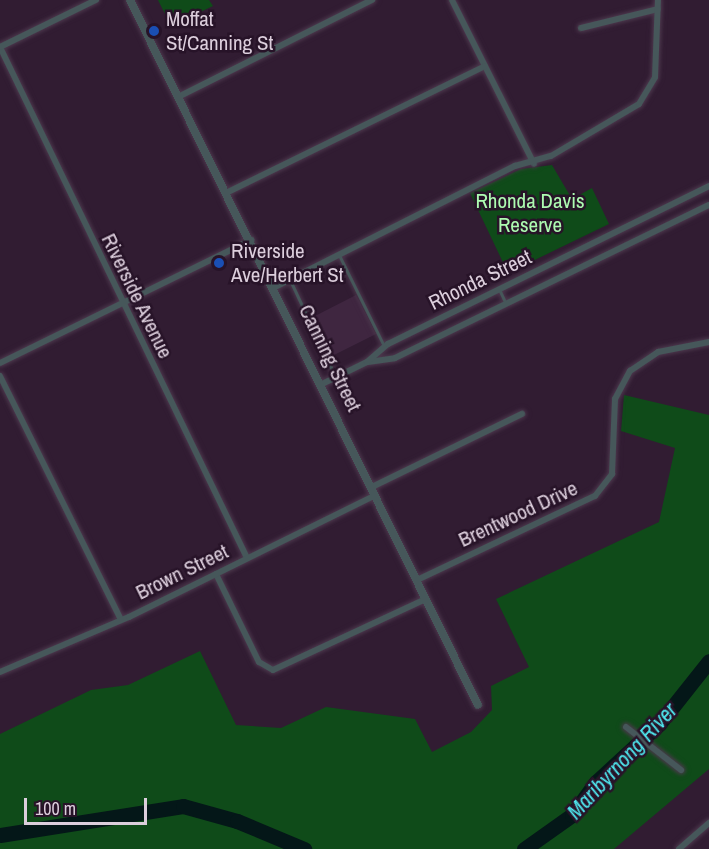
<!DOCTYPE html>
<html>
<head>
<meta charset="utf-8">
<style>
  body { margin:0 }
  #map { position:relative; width:709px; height:849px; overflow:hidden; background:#311c32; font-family:"Archivo Narrow",sans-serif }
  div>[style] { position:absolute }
  .built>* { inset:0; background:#3f2640 }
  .green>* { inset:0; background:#0f4b19 }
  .river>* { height:15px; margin:-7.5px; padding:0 7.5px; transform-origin:7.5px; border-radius:7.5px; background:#041718 }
  .roads { filter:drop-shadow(0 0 2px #4c384d) drop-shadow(0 0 2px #4c384d) }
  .service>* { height:3px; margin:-1.5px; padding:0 1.5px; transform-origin:1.5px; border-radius:1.5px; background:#46575a }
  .minor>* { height:6px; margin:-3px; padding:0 3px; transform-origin:3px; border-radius:3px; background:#46575a }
  .tertiary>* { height:8px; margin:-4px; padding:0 4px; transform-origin:4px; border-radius:4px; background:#46575a }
  .dots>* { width:16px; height:16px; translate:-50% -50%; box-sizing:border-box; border:3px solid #271328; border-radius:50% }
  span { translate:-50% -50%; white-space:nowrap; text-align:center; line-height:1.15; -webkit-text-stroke:5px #271328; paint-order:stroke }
  .poi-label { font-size:21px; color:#dccedc }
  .left { translate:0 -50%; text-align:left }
  .park-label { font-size:21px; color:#adfbb1 }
  .street-label { font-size:21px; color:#dccedc }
  .water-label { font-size:22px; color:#4fe8ef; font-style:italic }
  .scale { position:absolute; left:24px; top:798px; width:123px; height:27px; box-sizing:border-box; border:3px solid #dccedc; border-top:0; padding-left:8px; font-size:18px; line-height:21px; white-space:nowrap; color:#dccedc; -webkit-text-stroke:4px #271328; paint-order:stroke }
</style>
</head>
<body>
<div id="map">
  <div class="built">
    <i style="clip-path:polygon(356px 295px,376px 334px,334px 355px,315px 316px)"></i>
  </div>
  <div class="green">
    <i style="clip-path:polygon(158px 0,209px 0,213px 6px,171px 26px)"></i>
    <i style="clip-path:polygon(552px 165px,572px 199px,592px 188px,609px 224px,508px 273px,470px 193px,521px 169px)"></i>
    <i style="clip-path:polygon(624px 395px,709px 415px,709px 769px,614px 849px,0 849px,0 734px,91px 690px,128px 685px,200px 651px,236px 725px,281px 728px,326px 707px,415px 719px,432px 752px,471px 732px,492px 710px,491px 686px,529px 667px,496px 599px,659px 522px,675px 448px,621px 431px)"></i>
  </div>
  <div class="river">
    <i style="left:0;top:835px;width:185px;rotate:-9deg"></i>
    <i style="left:183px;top:806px;width:56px;rotate:15.5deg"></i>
    <i style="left:237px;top:821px;width:73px;rotate:22.7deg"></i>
    <i style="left:524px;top:849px;width:59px;rotate:-35.3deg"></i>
    <i style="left:572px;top:815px;width:41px;rotate:-54deg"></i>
    <i style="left:596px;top:782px;width:86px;rotate:-42.6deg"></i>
    <i style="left:659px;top:724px;width:80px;rotate:-51.6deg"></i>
  </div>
  <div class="roads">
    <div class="service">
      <i style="left:339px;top:255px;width:102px;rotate:63.7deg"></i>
      <i style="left:290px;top:280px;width:106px;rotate:64.9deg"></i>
      <i style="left:499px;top:289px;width:14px;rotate:65deg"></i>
    </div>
    <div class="minor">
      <i style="left:452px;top:0;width:183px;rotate:63.4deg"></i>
      <i style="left:581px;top:28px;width:79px;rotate:-13.9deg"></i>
      <i style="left:0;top:47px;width:568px;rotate:64.2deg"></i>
      <i style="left:0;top:47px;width:107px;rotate:-26.1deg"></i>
      <i style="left:180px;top:96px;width:215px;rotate:-26.6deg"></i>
      <i style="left:228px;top:192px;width:286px;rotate:-26.1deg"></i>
      <i style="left:275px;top:287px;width:269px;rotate:-26.8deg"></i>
      <i style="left:515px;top:166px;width:37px;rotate:-16deg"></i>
      <i style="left:551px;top:156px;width:102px;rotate:-30.6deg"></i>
      <i style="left:639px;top:104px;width:31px;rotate:-59deg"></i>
      <i style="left:655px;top:77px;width:77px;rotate:-87.8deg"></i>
      <i style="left:368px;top:362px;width:27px;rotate:-8deg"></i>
      <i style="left:395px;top:358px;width:349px;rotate:-26deg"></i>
      <i style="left:0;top:363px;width:280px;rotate:-26.1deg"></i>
      <i style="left:0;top:376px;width:272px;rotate:63.6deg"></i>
      <i style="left:322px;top:384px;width:50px;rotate:-26.1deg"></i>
      <i style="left:367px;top:362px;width:28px;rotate:-41deg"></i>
      <i style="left:388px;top:344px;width:358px;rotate:-26.2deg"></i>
      <i style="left:372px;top:487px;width:167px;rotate:-26deg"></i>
      <i style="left:216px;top:574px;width:98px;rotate:64deg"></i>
      <i style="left:259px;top:662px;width:16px;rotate:30deg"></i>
      <i style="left:273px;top:670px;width:169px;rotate:-24.9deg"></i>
      <i style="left:417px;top:580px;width:197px;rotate:-25.3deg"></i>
      <i style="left:595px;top:496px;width:28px;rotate:-52deg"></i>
      <i style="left:612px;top:474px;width:75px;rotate:-87.7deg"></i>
      <i style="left:615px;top:399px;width:32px;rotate:-62deg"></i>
      <i style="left:630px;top:371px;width:34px;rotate:-34deg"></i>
      <i style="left:658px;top:352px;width:52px;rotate:-11.1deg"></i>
      <i style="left:0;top:672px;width:140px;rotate:-23.1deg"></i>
      <i style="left:129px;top:617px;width:275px;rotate:-26.3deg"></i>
      <i style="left:626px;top:727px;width:70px;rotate:38deg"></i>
      <i style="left:679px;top:849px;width:40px;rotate:-41deg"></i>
    </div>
    <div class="tertiary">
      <i style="left:130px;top:0;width:786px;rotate:63.73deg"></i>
    </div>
  </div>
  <div class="dots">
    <i style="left:154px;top:31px;background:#1a4fb4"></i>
    <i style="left:219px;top:263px;background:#1a4fb4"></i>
  </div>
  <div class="poi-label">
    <span class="left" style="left:166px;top:31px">Moffat<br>St/Canning St</span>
    <span class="left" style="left:231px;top:263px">Riverside<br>Ave/Herbert St</span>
  </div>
  <div class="park-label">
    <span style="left:530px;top:213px">Rhonda Davis<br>Reserve</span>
  </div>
  <div class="street-label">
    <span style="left:480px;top:280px;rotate:-26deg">Rhonda Street</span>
    <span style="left:137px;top:296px;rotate:64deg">Riverside Avenue</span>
    <span style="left:330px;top:358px;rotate:64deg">Canning Street</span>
    <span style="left:518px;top:514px;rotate:-25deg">Brentwood Drive</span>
    <span style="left:182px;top:572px;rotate:-26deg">Brown Street</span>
  </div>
  <div class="water-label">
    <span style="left:622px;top:761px;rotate:-47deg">Maribyrnong River</span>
  </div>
  <div class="scale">100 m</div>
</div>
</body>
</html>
